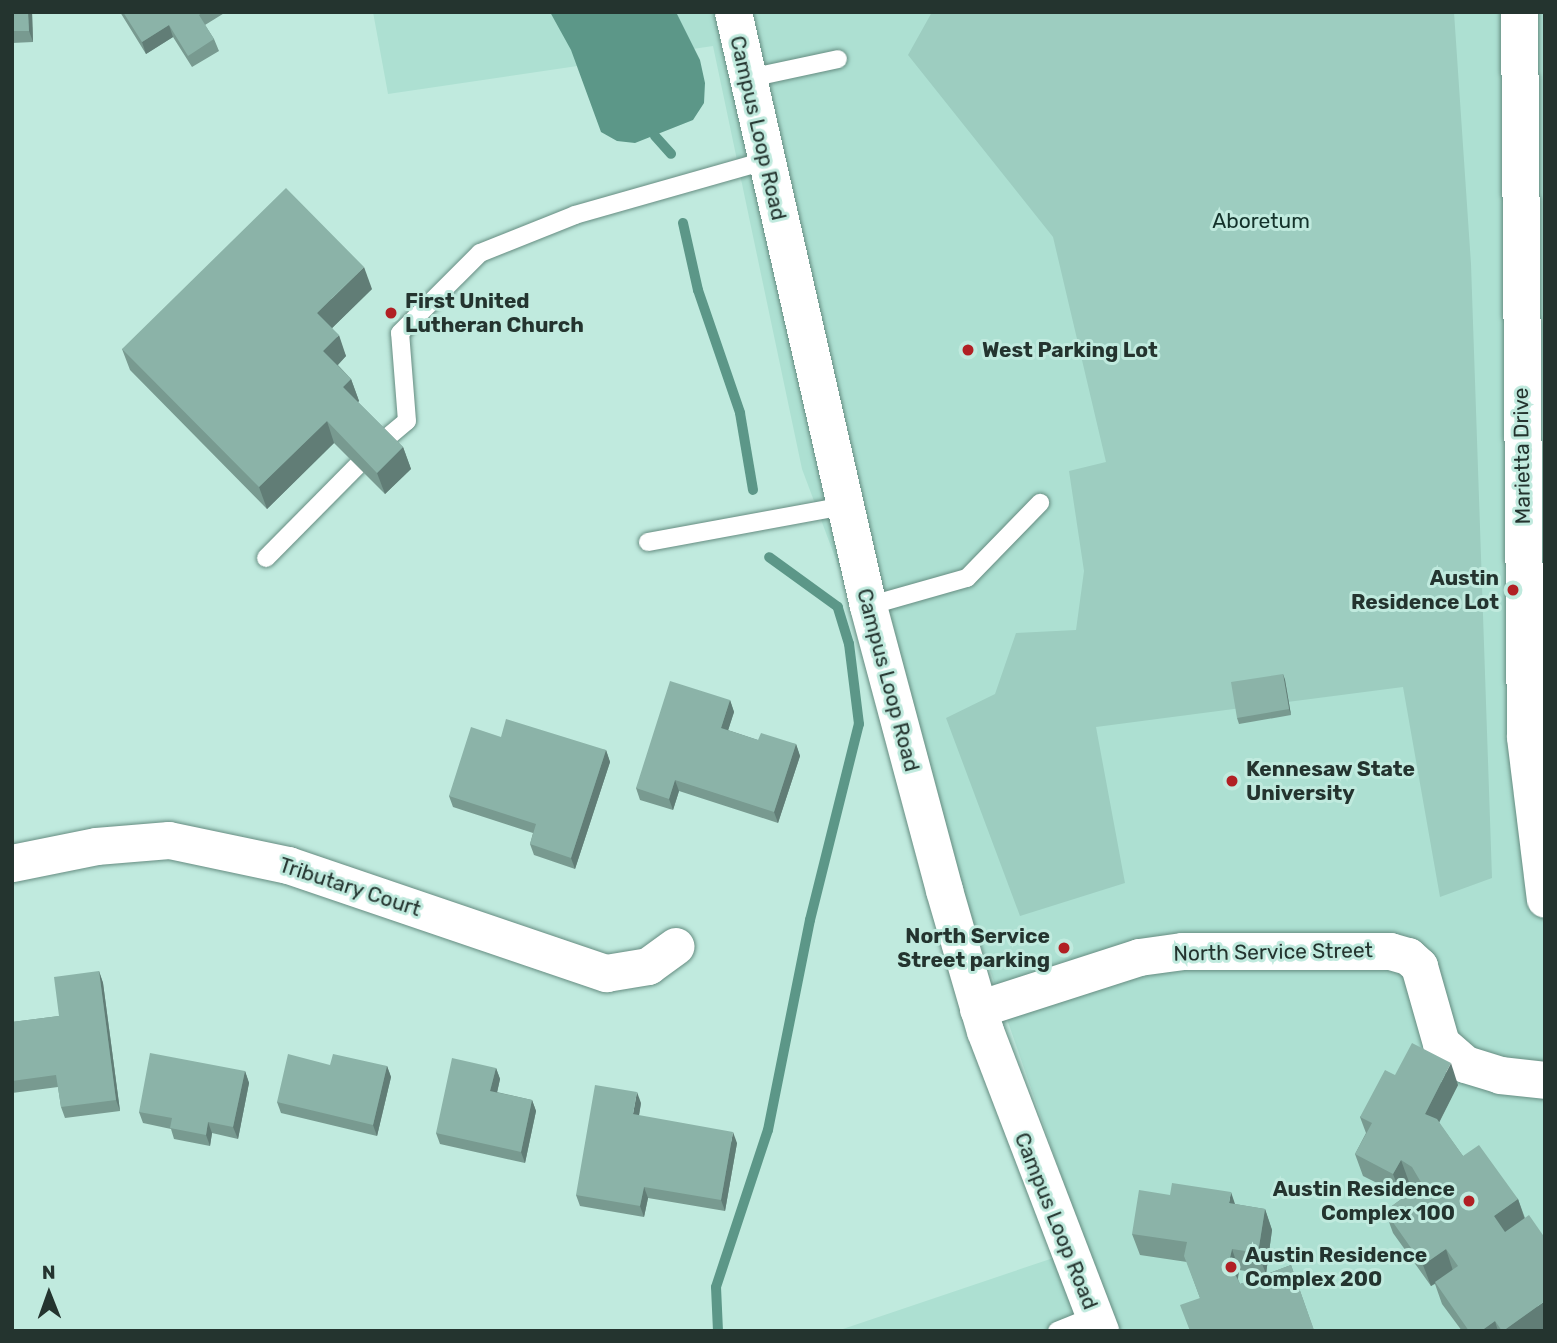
<!DOCTYPE html>
<html>
<head>
<meta charset="utf-8">
<style>
  body { margin:0 }
  #map { position:relative; width:1557px; height:1343px; overflow:hidden; background:#c0eade; font-family:Rubik,sans-serif }
  div>[style] { position:absolute }
  .built>* { inset:0; background:#ade0d2 }
  .green>* { inset:0; background:#9dcdc0 }
  .water>* { inset:0; background:#5c9788 }
  .stream>* { height:10px; margin:-5px; padding:0 5px; transform-origin:5px; border-radius:5px; background:#5c9788 }
  .roads { filter:drop-shadow(0 0 2px #658c81) drop-shadow(0 0 2px #658c81) }
  .service>* { height:18px; margin:-9px; padding:0 9px; transform-origin:9px; border-radius:9px; background:#fff }
  .minor>* { height:37px; margin:-18.5px; padding:0 18.5px; transform-origin:18.5px; border-radius:18.5px; background:#fff }
  .wall>* { inset:0; background:#789a90 }
  .shaded-wall>* { inset:0; background:#617d76 }
  .building>* { inset:0; background:#8bb3a8 }
  .dots>* { width:19px; height:19px; translate:-50% -50%; box-sizing:border-box; border:4px solid #c0eade; border-radius:50% }
  span { translate:-50% -50%; white-space:nowrap; text-align:center; line-height:1.15; -webkit-text-stroke:6px #c0eade; paint-order:stroke }
  .street-label { font-size:21px; color:#24342f }
  .park-label { font-size:21px; color:#14322b }
  .poi-label { font-size:21px; color:#24342f; font-weight:700 }
  .left { translate:0 -50%; text-align:left }
  .right { translate:-100% -50%; text-align:right }
  .frame { position:absolute; inset:0; border:14px solid #24342f; pointer-events:none }
  .north { position:absolute; left:14px; top:1259px; width:70px; height:70px; -webkit-text-stroke:5px #c0eade; paint-order:stroke; rotate:359deg; font-size:19px; font-weight:700; line-height:28px; text-align:center; color:#24342f }
  .north::after { content:''; display:block; margin:auto; width:24px; height:32px; background:#24342f; clip-path:polygon(50% 0,100% 100%,50% 72%,0 100%) }
</style>
</head>
<body>
<div id="map">
  <div class="built">
    <i style="clip-path:polygon(373px 12px,1545px 12px,1545px 1331px,837px 1331px,1086px 1247px,991px 973px,802px 469px,713px 46px,388px 94px)"></i>
  </div>
  <div class="green">
    <i style="clip-path:polygon(932px 12px,1454px 12px,1471px 264px,1492px 878px,1440px 897px,1403px 687px,1096px 727px,1125px 883px,1020px 916px,946px 718px,995px 694px,1016px 633px,1076px 630px,1084px 571px,1069px 471px,1106px 462px,1053px 237px,908px 55px)"></i>
  </div>
  <div class="water">
    <i style="clip-path:polygon(550px 12px,676px 12px,700px 60px,705px 83px,704px 103px,693px 120px,635px 143px,617px 141px,601px 132px,571px 50px)"></i>
  </div>
  <div class="stream">
    <i style="left:655px;top:136px;width:24px;rotate:48deg"></i>
    <i style="left:683px;top:223px;width:69px;rotate:77.4deg"></i>
    <i style="left:698px;top:290px;width:130px;rotate:71.1deg"></i>
    <i style="left:740px;top:413px;width:78px;rotate:80.4deg"></i>
    <i style="left:718px;top:1331px;width:44px;rotate:-92.6deg"></i>
    <i style="left:716px;top:1287px;width:165px;rotate:-71.7deg"></i>
    <i style="left:768px;top:1130px;width:214px;rotate:-78.7deg"></i>
    <i style="left:810px;top:920px;width:202px;rotate:-76deg"></i>
    <i style="left:859px;top:724px;width:81px;rotate:-97.1deg"></i>
    <i style="left:849px;top:644px;width:39px;rotate:-107deg"></i>
    <i style="left:838px;top:607px;width:85px;rotate:-144.1deg"></i>
  </div>
  <div class="roads">
    <div class="service">
      <i style="left:745px;top:79px;width:95px;rotate:-12.1deg"></i>
      <i style="left:383px;top:441px;width:31px;rotate:-40deg"></i>
      <i style="left:407px;top:421px;width:88px;rotate:-94.5deg"></i>
      <i style="left:400px;top:333px;width:113px;rotate:-45deg"></i>
      <i style="left:480px;top:253px;width:102px;rotate:-21.8deg"></i>
      <i style="left:575px;top:215px;width:198px;rotate:-15.9deg"></i>
      <i style="left:648px;top:542px;width:200px;rotate:-10.4deg"></i>
      <i style="left:266px;top:558px;width:129px;rotate:-45.3deg"></i>
      <i style="left:868px;top:606px;width:103px;rotate:-15.8deg"></i>
      <i style="left:967px;top:578px;width:105px;rotate:-45.8deg"></i>
      <i style="left:1057px;top:1331px;width:40px;rotate:-22deg"></i>
    </div>
    <div class="minor">
      <i style="left:733px;top:12px;width:609px;rotate:77.2deg"></i>
      <i style="left:868px;top:606px;width:294px;rotate:75deg"></i>
      <i style="left:944px;top:890px;width:147px;rotate:73.8deg"></i>
      <i style="left:985px;top:1031px;width:321px;rotate:69deg"></i>
      <i style="left:1519px;top:12px;width:725px;rotate:89.53deg"></i>
      <i style="left:1525px;top:737px;width:163px;rotate:83deg"></i>
      <i style="left:12px;top:863px;width:86px;rotate:-11.4deg"></i>
      <i style="left:96px;top:846px;width:73px;rotate:-4.7deg"></i>
      <i style="left:169px;top:840px;width:122px;rotate:11.9deg"></i>
      <i style="left:288px;top:865px;width:336px;rotate:18.8deg"></i>
      <i style="left:606px;top:973px;width:43px;rotate:-9.5deg"></i>
      <i style="left:648px;top:966px;width:34px;rotate:-36deg"></i>
      <i style="left:978px;top:1009px;width:169px;rotate:-17.9deg"></i>
      <i style="left:1139px;top:957px;width:43px;rotate:-7.9deg"></i>
      <i style="left:1182px;top:951px;width:208px"></i>
      <i style="left:1390px;top:951px;width:19px;rotate:16deg"></i>
      <i style="left:1408px;top:956px;width:15px;rotate:42deg"></i>
      <i style="left:1419px;top:966px;width:80px;rotate:74.1deg"></i>
      <i style="left:1441px;top:1043px;width:32px;rotate:41deg"></i>
      <i style="left:1465px;top:1064px;width:37px;rotate:17deg"></i>
      <i style="left:1500px;top:1075px;width:45px;rotate:6.3deg"></i>
    </div>
  </div>
  <div class="wall">
    <i style="clip-path:polygon(12px 12px,32px 12px,33px 42px,12px 43px)"></i>
    <i style="clip-path:polygon(120px 12px,226px 12px,205px 25px,214px 39px,219px 51px,192px 67px,173px 37px,146px 54px)"></i>
    <i style="clip-path:polygon(372px 289px,332px 328px,346px 356px,338px 365px,351px 379px,359px 401px,358px 402px,403px 447px,411px 469px,385px 494px,334px 443px,267px 509px,130px 370px,122px 349px)"></i>
    <i style="clip-path:polygon(1283px 674px,1285px 680px,1291px 715px,1239px 724px,1237px 718px)"></i>
    <i style="clip-path:polygon(730px 700px,734px 712px,728px 730px,758px 740px,796px 744px,800px 756px,778px 823px,679px 791px,673px 810px,640px 800px,636px 788px)"></i>
    <i style="clip-path:polygon(501px 737px,606px 750px,610px 762px,575px 869px,534px 855px,530px 844px,533px 833px,453px 807px,449px 796px)"></i>
    <i style="clip-path:polygon(99px 971px,103px 983px,120px 1111px,65px 1118px,61px 1107px,58px 1087px,12px 1093px,12px 1022px,59px 1016px)"></i>
    <i style="clip-path:polygon(330px 1065px,387px 1066px,391px 1077px,377px 1136px,281px 1113px,277px 1102px)"></i>
    <i style="clip-path:polygon(496px 1068px,500px 1079px,497px 1092px,532px 1100px,536px 1111px,525px 1163px,440px 1144px,436px 1133px)"></i>
    <i style="clip-path:polygon(245px 1071px,249px 1083px,238px 1139px,212px 1133px,210px 1146px,174px 1139px,171px 1129px,143px 1123px,139px 1112px)"></i>
    <i style="clip-path:polygon(1395px 1075px,1458px 1085px,1439px 1123px,1463px 1156px,1518px 1199px,1525px 1218px,1541px 1331px,1462px 1331px,1442px 1304px,1435px 1284px,1431px 1286px,1393px 1233px,1385px 1211px,1418px 1187px,1409px 1182px,1401px 1195px,1363px 1176px,1355px 1154px,1366px 1133px,1360px 1117px)"></i>
    <i style="clip-path:polygon(641px 1103px,639px 1116px,737px 1143px,725px 1211px,648px 1198px,644px 1217px,580px 1206px,576px 1195px)"></i>
    <i style="clip-path:polygon(1235px 1204px,1265px 1209px,1272px 1230px,1266px 1274px,1239px 1270px,1238px 1279px,1240px 1284px,1291px 1265px,1314px 1331px,1190px 1331px,1200px 1298px,1187px 1262px,1140px 1255px,1132px 1234px)"></i>
  </div>
  <div class="shaded-wall">
    <i style="clip-path:polygon(28px 12px,32px 12px,33px 42px,29px 31px)"></i>
    <i style="clip-path:polygon(169px 25px,173px 37px,146px 54px,142px 42px)"></i>
    <i style="clip-path:polygon(364px 267px,372px 289px,325px 335px,317px 313px)"></i>
    <i style="clip-path:polygon(339px 335px,346px 356px,331px 372px,323px 351px)"></i>
    <i style="clip-path:polygon(351px 379px,359px 401px,351px 409px,343px 387px)"></i>
    <i style="clip-path:polygon(327px 421px,334px 443px,267px 509px,259px 487px)"></i>
    <i style="clip-path:polygon(403px 447px,411px 469px,385px 494px,377px 473px)"></i>
    <i style="clip-path:polygon(1283px 674px,1285px 680px,1291px 715px,1289px 709px)"></i>
    <i style="clip-path:polygon(730px 700px,734px 712px,725px 740px,721px 728px)"></i>
    <i style="clip-path:polygon(796px 744px,800px 756px,778px 823px,774px 812px)"></i>
    <i style="clip-path:polygon(606px 750px,610px 762px,575px 869px,571px 858px)"></i>
    <i style="clip-path:polygon(675px 780px,679px 791px,673px 810px,669px 799px)"></i>
    <i style="clip-path:polygon(99px 971px,103px 983px,120px 1111px,116px 1100px)"></i>
    <i style="clip-path:polygon(1451px 1063px,1458px 1085px,1432px 1136px,1425px 1114px)"></i>
    <i style="clip-path:polygon(387px 1066px,391px 1077px,377px 1136px,373px 1125px)"></i>
    <i style="clip-path:polygon(496px 1068px,500px 1079px,495px 1102px,490px 1091px)"></i>
    <i style="clip-path:polygon(245px 1071px,249px 1083px,238px 1139px,233px 1127px)"></i>
    <i style="clip-path:polygon(637px 1092px,641px 1103px,637px 1126px,633px 1114px)"></i>
    <i style="clip-path:polygon(532px 1100px,536px 1111px,525px 1163px,521px 1152px)"></i>
    <i style="clip-path:polygon(208px 1122px,212px 1133px,210px 1146px,206px 1135px)"></i>
    <i style="clip-path:polygon(733px 1132px,737px 1143px,725px 1211px,721px 1200px)"></i>
    <i style="clip-path:polygon(1401px 1160px,1409px 1182px,1401px 1195px,1393px 1174px)"></i>
    <i style="clip-path:polygon(644px 1187px,648px 1198px,644px 1217px,640px 1206px)"></i>
    <i style="clip-path:polygon(1231px 1192px,1238px 1213px,1229px 1203px)"></i>
    <i style="clip-path:polygon(1518px 1199px,1525px 1220px,1502px 1237px,1494px 1216px)"></i>
    <i style="clip-path:polygon(1265px 1209px,1272px 1230px,1266px 1274px,1258px 1253px)"></i>
    <i style="clip-path:polygon(1232px 1249px,1239px 1270px,1237px 1283px,1229px 1262px)"></i>
    <i style="clip-path:polygon(1446px 1249px,1453px 1271px,1431px 1286px,1423px 1265px)"></i>
    <i style="clip-path:polygon(1545px 1301px,1545px 1328px,1541px 1331px,1503px 1331px)"></i>
    <i style="clip-path:polygon(1495px 1321px,1498px 1331px,1481px 1331px)"></i>
  </div>
  <div class="building">
    <i style="clip-path:polygon(12px 12px,28px 12px,29px 31px,12px 31px)"></i>
    <i style="clip-path:polygon(123px 12px,203px 12px,199px 15px,214px 39px,188px 56px,169px 25px,142px 42px)"></i>
    <i style="clip-path:polygon(286px 188px,364px 267px,317px 313px,339px 335px,323px 351px,351px 379px,343px 387px,403px 447px,377px 473px,327px 421px,259px 487px,122px 349px)"></i>
    <i style="clip-path:polygon(1283px 674px,1289px 709px,1237px 718px,1231px 682px)"></i>
    <i style="clip-path:polygon(670px 681px,730px 700px,721px 728px,758px 740px,761px 733px,796px 744px,774px 812px,675px 780px,669px 799px,636px 788px)"></i>
    <i style="clip-path:polygon(506px 719px,606px 750px,571px 858px,530px 844px,536px 824px,449px 796px,471px 727px,501px 737px)"></i>
    <i style="clip-path:polygon(99px 971px,116px 1100px,61px 1107px,56px 1075px,12px 1081px,12px 1022px,59px 1016px,54px 977px)"></i>
    <i style="clip-path:polygon(1412px 1043px,1451px 1063px,1425px 1114px,1437px 1119px,1463px 1156px,1479px 1145px,1518px 1199px,1494px 1216px,1505px 1232px,1529px 1215px,1545px 1238px,1545px 1301px,1503px 1331px,1502px 1331px,1495px 1321px,1481px 1331px,1469px 1331px,1435px 1282px,1458px 1266px,1446px 1249px,1423px 1265px,1385px 1211px,1422px 1184px,1412px 1167px,1401px 1160px,1393px 1174px,1355px 1154px,1372px 1123px,1360px 1117px,1385px 1070px,1395px 1075px)"></i>
    <i style="clip-path:polygon(150px 1053px,245px 1071px,233px 1127px,208px 1122px,206px 1135px,170px 1128px,172px 1118px,139px 1112px)"></i>
    <i style="clip-path:polygon(288px 1054px,330px 1065px,333px 1054px,387px 1066px,373px 1125px,277px 1102px)"></i>
    <i style="clip-path:polygon(452px 1058px,496px 1068px,490px 1091px,532px 1100px,521px 1152px,436px 1133px)"></i>
    <i style="clip-path:polygon(595px 1085px,637px 1092px,633px 1114px,733px 1132px,721px 1200px,644px 1187px,640px 1206px,576px 1195px)"></i>
    <i style="clip-path:polygon(1172px 1183px,1231px 1192px,1229px 1203px,1265px 1209px,1258px 1253px,1232px 1249px,1229px 1262px,1240px 1284px,1291px 1265px,1314px 1330px,1190px 1331px,1180px 1305px,1200px 1298px,1184px 1256px,1187px 1242px,1132px 1234px,1139px 1190px,1170px 1195px)"></i>
  </div>
  <div class="dots">
    <i style="left:391px;top:313px;background:#b12024"></i>
    <i style="left:968px;top:350px;background:#b12024"></i>
    <i style="left:1513px;top:590px;background:#b12024"></i>
    <i style="left:1232px;top:781px;background:#b12024"></i>
    <i style="left:1064px;top:948px;background:#b12024"></i>
    <i style="left:1469px;top:1201px;background:#b12024"></i>
    <i style="left:1231px;top:1267px;background:#b12024"></i>
  </div>
  <div class="street-label">
    <span style="left:758px;top:128px;rotate:77deg">Campus Loop Road</span>
    <span style="left:1522px;top:456px;rotate:-91deg">Marietta Drive</span>
    <span style="left:888px;top:680px;rotate:75deg">Campus Loop Road</span>
    <span style="left:350px;top:887px;rotate:18deg">Tributary Court</span>
    <span style="left:1273px;top:952px;rotate:-1deg">North Service Street</span>
    <span style="left:1056px;top:1221px;rotate:68deg">Campus Loop Road</span>
  </div>
  <div class="park-label">
    <span style="left:1261px;top:221px">Aboretum</span>
  </div>
  <div class="poi-label">
    <span class="left" style="left:405px;top:313px">First United<br>Lutheran Church</span>
    <span class="left" style="left:982px;top:350px">West Parking Lot</span>
    <span class="right" style="left:1499px;top:590px">Austin<br>Residence Lot</span>
    <span class="left" style="left:1246px;top:781px">Kennesaw State<br>University</span>
    <span class="right" style="left:1050px;top:948px">North Service<br>Street parking</span>
    <span class="right" style="left:1455px;top:1201px">Austin Residence<br>Complex 100</span>
    <span class="left" style="left:1245px;top:1267px">Austin Residence<br>Complex 200</span>
  </div>
  <div class="frame"></div>
  <div class="north">N</div>
</div>
</body>
</html>
